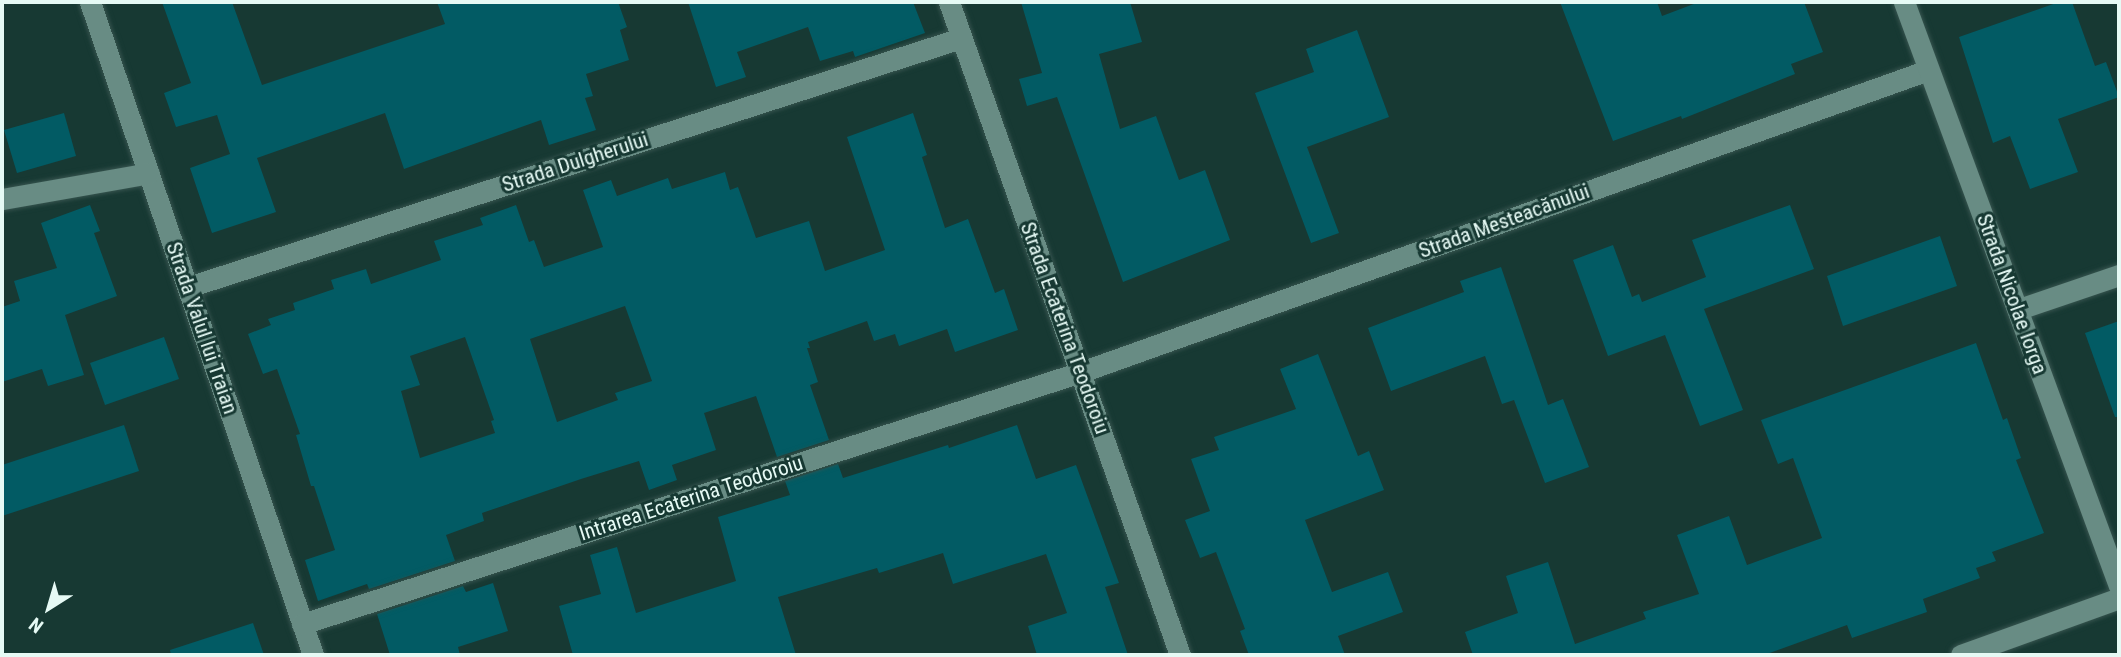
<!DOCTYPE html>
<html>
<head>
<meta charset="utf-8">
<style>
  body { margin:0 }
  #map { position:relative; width:2121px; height:657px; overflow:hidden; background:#173933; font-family:"Roboto Condensed",sans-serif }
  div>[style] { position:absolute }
  .building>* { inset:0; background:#025b64 }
  .roads { filter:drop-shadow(0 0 2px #37544f) drop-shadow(0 0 2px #37544f) }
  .street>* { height:21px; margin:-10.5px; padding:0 10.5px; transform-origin:10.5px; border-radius:10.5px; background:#688c84 }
  .secondary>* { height:21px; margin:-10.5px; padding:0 10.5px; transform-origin:10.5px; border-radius:10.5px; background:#688c84 }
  span { translate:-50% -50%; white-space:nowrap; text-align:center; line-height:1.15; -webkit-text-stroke:6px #173933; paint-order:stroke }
  .street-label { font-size:21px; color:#e6faf5 }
  .frame { position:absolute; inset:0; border:4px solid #e6faf5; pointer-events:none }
  .north { position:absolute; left:14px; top:573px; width:70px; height:70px; -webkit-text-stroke:5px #173933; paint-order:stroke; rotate:217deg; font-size:19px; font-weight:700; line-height:28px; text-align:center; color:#e6faf5 }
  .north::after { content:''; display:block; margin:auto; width:24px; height:32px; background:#e6faf5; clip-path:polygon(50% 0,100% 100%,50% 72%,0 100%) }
</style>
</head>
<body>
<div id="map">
  <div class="building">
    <i style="clip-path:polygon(162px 2px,232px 2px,262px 85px,445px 24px,437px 2px,618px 2px,627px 27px,620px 30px,629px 60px,586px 74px,593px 96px,585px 98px,596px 130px,549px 145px,541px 120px,404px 169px,385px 113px,257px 158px,276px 212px,212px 233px,190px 168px,230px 154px,217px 115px,176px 127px,164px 93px,191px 83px)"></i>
    <i style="clip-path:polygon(688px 2px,913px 2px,925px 33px,855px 57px,853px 51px,820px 61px,808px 27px,737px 52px,746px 77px,716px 87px)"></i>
    <i style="clip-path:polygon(1021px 2px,1130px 2px,1142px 42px,1099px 54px,1120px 129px,1156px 116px,1179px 180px,1205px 170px,1230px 240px,1123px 282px,1057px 97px,1027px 106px,1019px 79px,1042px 73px)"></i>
    <i style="clip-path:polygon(1560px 2px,1657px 2px,1662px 16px,1699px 2px,1804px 2px,1823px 52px,1791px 64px,1795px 74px,1682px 119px,1681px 116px,1613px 141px)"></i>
    <i style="clip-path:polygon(2059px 2px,2072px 2px,2095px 66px,2106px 62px,2119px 97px,2058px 119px,2078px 172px,2030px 189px,2010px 136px,1993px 143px,1959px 37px)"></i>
    <i style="clip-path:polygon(1357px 30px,1389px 117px,1307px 147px,1339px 233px,1311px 243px,1255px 93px,1314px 72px,1306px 49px)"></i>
    <i style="clip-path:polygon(64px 113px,76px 156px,17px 173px,4px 130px)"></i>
    <i style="clip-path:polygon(evenodd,913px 113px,927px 155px,922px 157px,945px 228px,968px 219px,995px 293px,1004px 289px,1018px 330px,955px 352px,947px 329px,899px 346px,895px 334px,874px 341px,867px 321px,808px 342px,810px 348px,807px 348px,818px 382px,810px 385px,829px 440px,777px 457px,756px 396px,704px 413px,716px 450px,672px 465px,677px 480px,649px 490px,639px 461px,581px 479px,482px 513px,484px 521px,446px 535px,455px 561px,369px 589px,367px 584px,318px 601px,305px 560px,335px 550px,314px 486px,311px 486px,296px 435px,300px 434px,277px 369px,263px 374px,248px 334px,271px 325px,268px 319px,295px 310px,293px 303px,334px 289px,331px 280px,366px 269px,371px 284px,441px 260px,434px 241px,483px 225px,480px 218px,516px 205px,529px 242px,534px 240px,544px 267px,603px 247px,583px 190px,611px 180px,617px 196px,668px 178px,672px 189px,725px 172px,730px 190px,738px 187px,756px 238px,809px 221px,825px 271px,885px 250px,847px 137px,913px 113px,625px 306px,652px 381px,615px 393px,618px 400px,557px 422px,530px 339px,625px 306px,913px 113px,465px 337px,494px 420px,491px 421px,495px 433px,420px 458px,401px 391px,420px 385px,410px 356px,465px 337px)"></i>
    <i style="clip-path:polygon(90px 205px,100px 231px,94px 233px,117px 296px,65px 315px,84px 375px,48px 386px,42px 369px,2px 382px,2px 307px,20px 301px,14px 281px,57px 268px,41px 223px)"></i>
    <i style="clip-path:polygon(1790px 205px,1814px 269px,1704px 309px,1743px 410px,1700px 426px,1665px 335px,1608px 356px,1573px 260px,1613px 245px,1632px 297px,1639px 294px,1642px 302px,1706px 277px,1692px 240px)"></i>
    <i style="clip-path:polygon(1940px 236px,1957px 286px,1843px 326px,1827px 276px)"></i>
    <i style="clip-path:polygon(1501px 267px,1548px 405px,1563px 399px,1589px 467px,1545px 483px,1514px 400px,1502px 404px,1485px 356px,1391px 391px,1368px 328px,1464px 292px,1460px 281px)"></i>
    <i style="clip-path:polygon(2119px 321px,2119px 417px,2115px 417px,2085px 333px)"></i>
    <i style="clip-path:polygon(164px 337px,179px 379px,105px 405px,90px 363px)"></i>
    <i style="clip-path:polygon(1976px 343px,2003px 420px,2007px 418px,2021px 458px,2016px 460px,2044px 533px,1992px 552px,1996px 561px,1976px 568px,1980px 578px,1923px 599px,1927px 612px,1852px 638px,1847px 625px,1764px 655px,1473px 655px,1465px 632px,1518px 613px,1506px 576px,1548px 562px,1575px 644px,1646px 619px,1643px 612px,1699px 594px,1677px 535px,1729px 516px,1747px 565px,1822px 538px,1793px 458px,1778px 464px,1761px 420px)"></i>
    <i style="clip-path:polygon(1318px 354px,1358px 456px,1369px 451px,1384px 490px,1305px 520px,1332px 592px,1388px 572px,1403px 612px,1338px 636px,1345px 655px,1249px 655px,1240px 631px,1245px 629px,1216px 552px,1200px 558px,1185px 520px,1210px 511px,1191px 459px,1219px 450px,1214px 437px,1296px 409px,1280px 369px)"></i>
    <i style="clip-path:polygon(124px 425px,139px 471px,2px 516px,2px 465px)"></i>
    <i style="clip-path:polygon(1017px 425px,1036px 479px,1076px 465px,1119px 583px,1105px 587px,1128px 655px,1037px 655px,1028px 626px,1067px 613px,1046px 554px,953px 584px,943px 553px,879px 573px,877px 568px,778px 597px,796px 655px,573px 655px,559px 606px,601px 594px,590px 555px,617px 547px,636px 613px,736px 581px,718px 517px,790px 495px,785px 481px,838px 464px,843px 478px,948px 445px,949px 448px)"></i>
    <i style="clip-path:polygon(493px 583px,508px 631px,458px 647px,460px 655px,390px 655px,377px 614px,463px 586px,466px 592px)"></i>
    <i style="clip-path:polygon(253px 623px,264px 655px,171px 655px,170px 650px)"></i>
  </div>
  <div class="roads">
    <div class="street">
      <i style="left:90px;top:2px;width:690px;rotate:71.14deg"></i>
      <i style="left:2px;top:199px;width:149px;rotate:-10deg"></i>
      <i style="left:188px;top:287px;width:812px;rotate:-17.85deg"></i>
      <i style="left:2019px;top:309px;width:106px;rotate:-18.8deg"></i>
      <i style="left:302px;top:624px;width:819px;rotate:-17.93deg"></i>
      <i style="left:1081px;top:372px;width:899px;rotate:-19.62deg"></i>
      <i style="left:1961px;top:655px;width:168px;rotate:-19.8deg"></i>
    </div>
    <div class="secondary">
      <i style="left:949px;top:2px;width:693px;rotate:70.52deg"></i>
      <i style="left:1904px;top:2px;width:622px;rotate:69.79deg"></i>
    </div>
  </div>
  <div class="street-label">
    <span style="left:575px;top:162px;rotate:-18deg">Strada Dulgherului</span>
    <span style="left:1504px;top:221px;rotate:-20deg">Strada Mesteacănului</span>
    <span style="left:2012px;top:294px;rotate:70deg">Strada Nicolae Iorga</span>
    <span style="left:202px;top:328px;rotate:71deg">Strada Valul lui Traian</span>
    <span style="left:1065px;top:328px;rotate:70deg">Strada Ecaterina Teodoroiu</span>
    <span style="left:691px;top:498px;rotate:-18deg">Intrarea Ecaterina Teodoroiu</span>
  </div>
  <div class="frame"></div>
  <div class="north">N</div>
</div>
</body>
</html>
